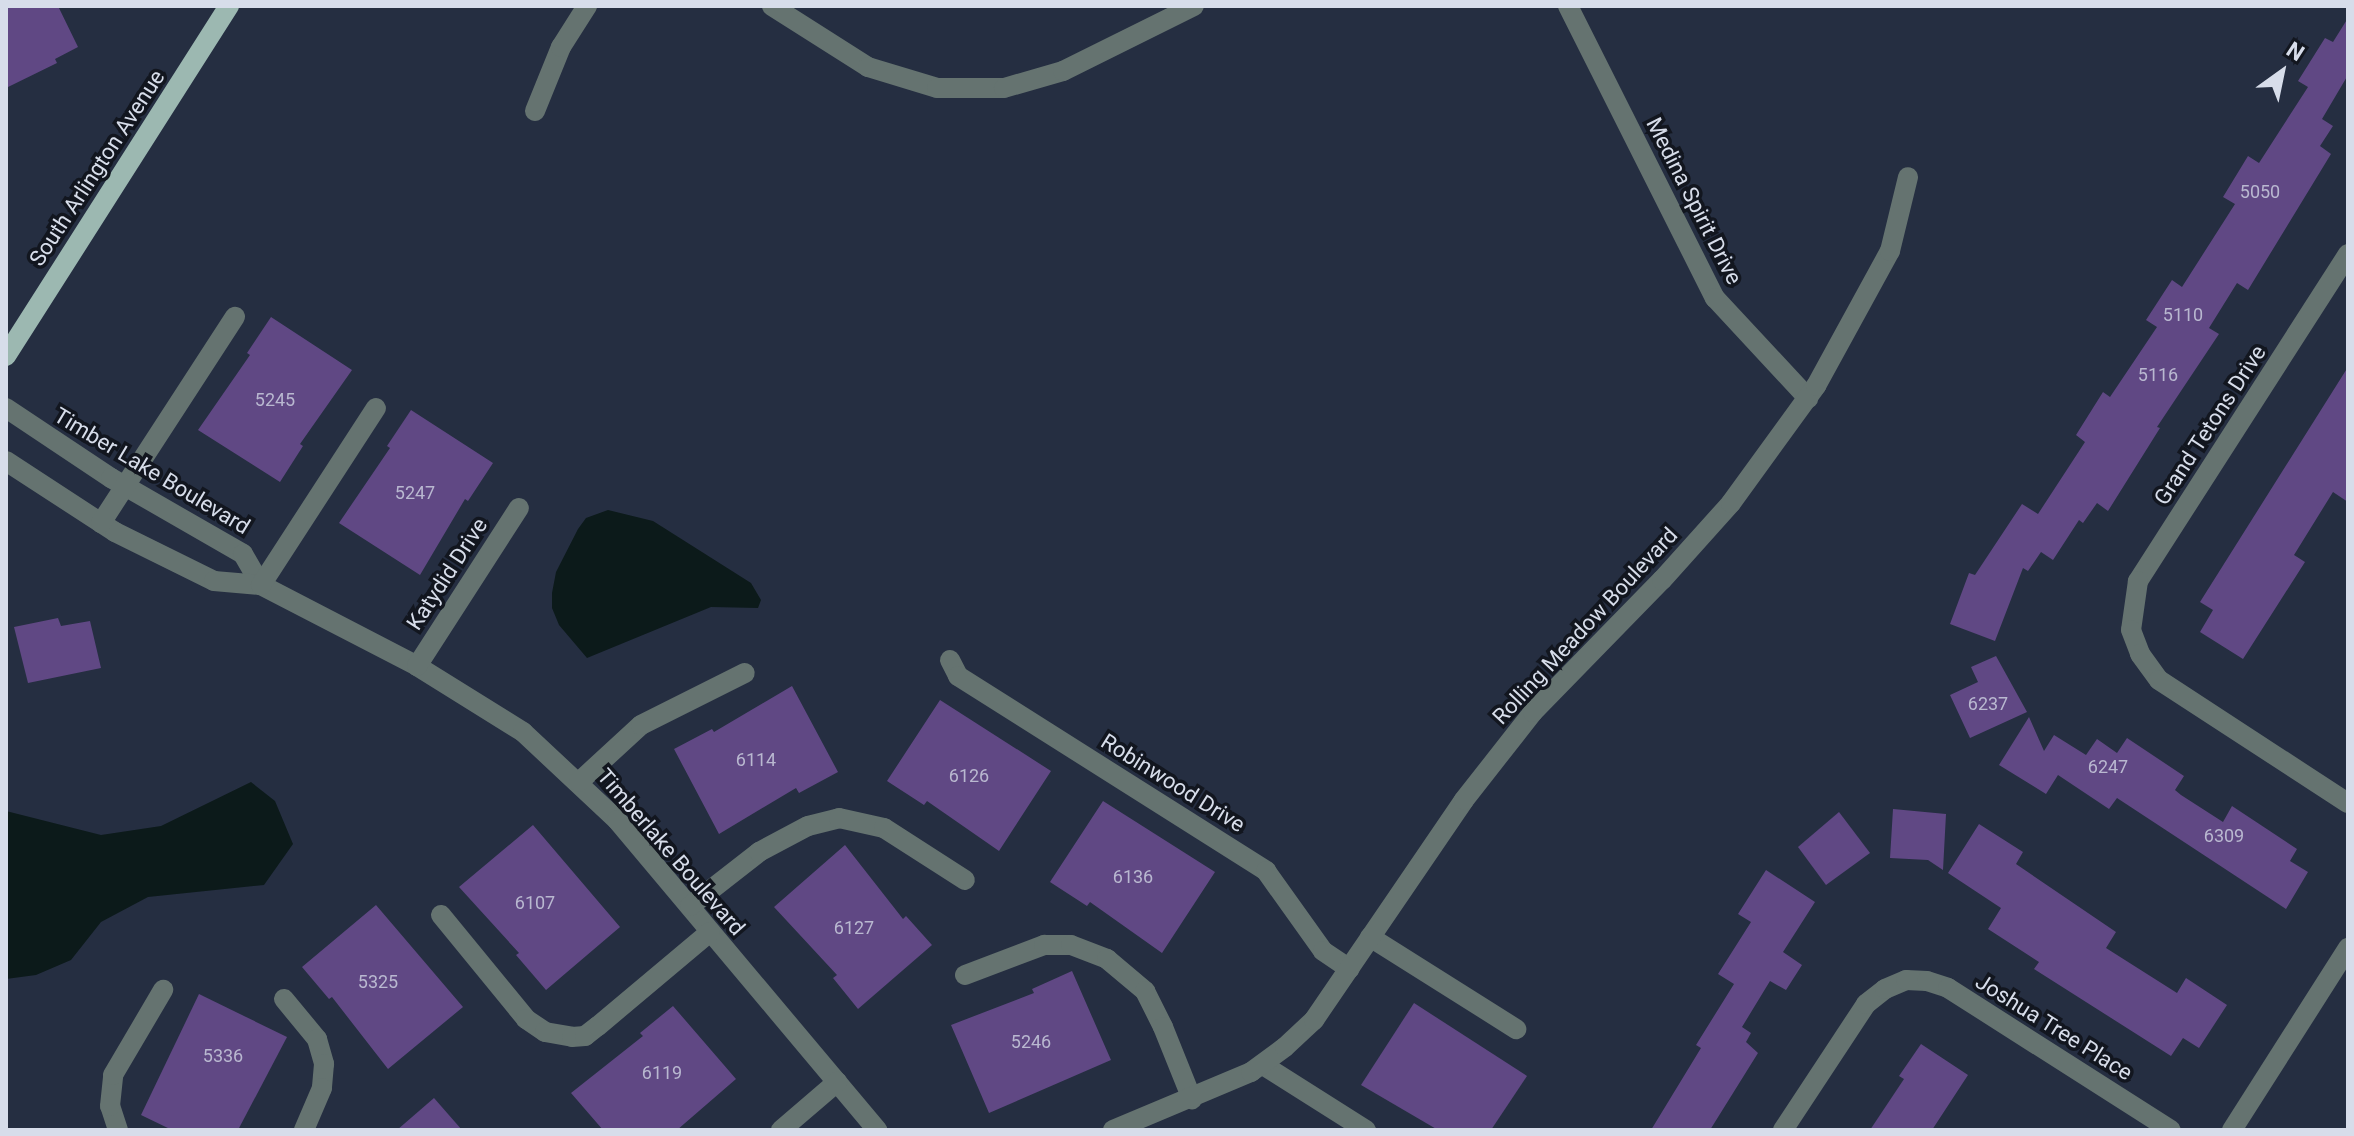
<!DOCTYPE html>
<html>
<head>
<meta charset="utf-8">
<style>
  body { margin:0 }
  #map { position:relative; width:2354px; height:1136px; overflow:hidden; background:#252e41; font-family:Roboto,sans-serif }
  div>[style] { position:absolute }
  .water>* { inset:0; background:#0c1a1a }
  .building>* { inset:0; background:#604884 }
  .minor>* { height:20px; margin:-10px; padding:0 10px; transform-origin:10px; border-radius:10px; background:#657370 }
  .major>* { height:20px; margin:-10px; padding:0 10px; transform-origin:10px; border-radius:10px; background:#9cb8b1 }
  span { translate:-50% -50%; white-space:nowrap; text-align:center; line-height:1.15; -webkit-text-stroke:7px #12161f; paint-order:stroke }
  .number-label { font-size:18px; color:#b9b8d0 }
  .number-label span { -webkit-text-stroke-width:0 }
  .street-label { font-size:22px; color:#d7ddea }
  .frame { position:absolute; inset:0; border:8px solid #d7ddea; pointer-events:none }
  .north { position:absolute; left:2242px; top:32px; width:80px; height:80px; -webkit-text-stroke:6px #12161f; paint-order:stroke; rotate:33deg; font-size:22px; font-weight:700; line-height:32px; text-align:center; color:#d7ddea }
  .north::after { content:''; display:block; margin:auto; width:28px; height:36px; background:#d7ddea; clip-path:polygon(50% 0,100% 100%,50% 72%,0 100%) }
</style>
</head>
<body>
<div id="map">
  <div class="water">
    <i style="clip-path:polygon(608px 510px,653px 521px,751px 583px,761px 600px,758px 608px,711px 607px,587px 658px,559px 625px,552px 608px,552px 593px,556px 572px,578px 529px,586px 518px)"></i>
    <i style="clip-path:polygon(251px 782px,275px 801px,293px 844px,264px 885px,148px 897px,101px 922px,71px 960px,36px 975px,6px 979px,6px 811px,101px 835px,161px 826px)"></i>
  </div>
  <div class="building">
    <i style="clip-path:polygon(6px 6px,58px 6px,78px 47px,55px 59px,57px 63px,6px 88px)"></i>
    <i style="clip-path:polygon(2348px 18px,2348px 75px,2322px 119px,2333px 126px,2320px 146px,2331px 154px,2248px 290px,2237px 283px,2209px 328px,2219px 334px,2157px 427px,2160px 428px,2108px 511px,2097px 503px,2083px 523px,2079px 520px,2053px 560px,2041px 552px,2028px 571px,2023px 568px,1995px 641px,1950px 624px,1969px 573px,1975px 575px,2022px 504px,2038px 514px,2085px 442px,2076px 435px,2103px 392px,2110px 397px,2157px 327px,2146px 320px,2172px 280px,2182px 287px,2235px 204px,2223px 197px,2248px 156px,2259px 163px,2308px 87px,2298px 81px,2325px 38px,2333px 42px)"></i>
    <i style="clip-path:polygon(271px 317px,352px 370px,300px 444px,303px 446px,280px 482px,198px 430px,250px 355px,247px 353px)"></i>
    <i style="clip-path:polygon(2348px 367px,2348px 502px,2333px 492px,2294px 555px,2305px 562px,2243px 659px,2200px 632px,2213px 610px,2200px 602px)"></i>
    <i style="clip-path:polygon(411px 410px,493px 463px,468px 501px,465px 499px,420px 575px,339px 523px,390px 448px,387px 446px)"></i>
    <i style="clip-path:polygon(58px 618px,61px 626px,90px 621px,101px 668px,28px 683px,14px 627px)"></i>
    <i style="clip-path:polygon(1996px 656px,2027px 712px,1970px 738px,1950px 695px,1978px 682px,1971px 667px)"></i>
    <i style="clip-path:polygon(792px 686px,838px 772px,799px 793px,796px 788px,719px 834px,674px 749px,712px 729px,714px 732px)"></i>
    <i style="clip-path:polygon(940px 700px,1051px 771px,999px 851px,927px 801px,924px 805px,887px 781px)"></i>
    <i style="clip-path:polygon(2029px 717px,2044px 751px,2054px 735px,2086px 755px,2097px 739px,2117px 753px,2127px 738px,2184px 776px,2175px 790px,2181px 795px,2223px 822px,2232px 806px,2297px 849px,2290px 861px,2308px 872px,2286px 909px,2117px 798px,2109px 809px,2058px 775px,2046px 794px,1999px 765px)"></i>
    <i style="clip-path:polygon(1103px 801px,1215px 872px,1162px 953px,1090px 902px,1087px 906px,1050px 882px)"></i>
    <i style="clip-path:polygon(1893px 809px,1946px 814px,1943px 870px,1928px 860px,1890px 858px)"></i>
    <i style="clip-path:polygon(1839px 812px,1870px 853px,1826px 885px,1798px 847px)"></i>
    <i style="clip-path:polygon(1979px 824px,2023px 852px,2016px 864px,2116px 932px,2106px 948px,2177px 993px,2186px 978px,2227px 1005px,2199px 1048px,2183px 1038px,2171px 1056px,2034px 969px,2039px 962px,1988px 929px,2001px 908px,1948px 873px)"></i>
    <i style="clip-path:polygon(533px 825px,620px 927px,546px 990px,516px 955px,519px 953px,459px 887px)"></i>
    <i style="clip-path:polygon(845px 845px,903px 919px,906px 916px,932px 945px,858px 1009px,833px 978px,837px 975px,774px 907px)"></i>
    <i style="clip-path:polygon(1766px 870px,1815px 902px,1783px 952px,1802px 965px,1786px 990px,1770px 981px,1742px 1027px,1751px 1033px,1746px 1042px,1758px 1053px,1710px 1130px,1651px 1130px,1701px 1048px,1696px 1045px,1734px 984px,1718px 974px,1751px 922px,1738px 914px)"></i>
    <i style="clip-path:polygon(376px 905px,463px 1007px,388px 1069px,332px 997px,329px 999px,302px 967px)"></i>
    <i style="clip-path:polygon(1072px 971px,1111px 1060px,989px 1113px,951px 1025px,1034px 993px,1032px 989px)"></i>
    <i style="clip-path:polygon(199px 994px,287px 1037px,238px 1130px,172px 1130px,141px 1115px)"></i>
    <i style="clip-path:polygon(1414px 1003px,1527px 1076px,1491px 1130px,1438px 1130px,1361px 1085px)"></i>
    <i style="clip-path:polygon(673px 1006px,736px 1079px,677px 1130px,603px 1130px,571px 1093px,643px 1036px,640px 1033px)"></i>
    <i style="clip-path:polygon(1921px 1044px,1968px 1075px,1932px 1130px,1870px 1130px,1904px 1079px,1899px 1076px)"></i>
    <i style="clip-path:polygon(434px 1098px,462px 1130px,397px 1130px)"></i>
  </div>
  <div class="minor">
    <i style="left:772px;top:6px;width:114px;rotate:32.4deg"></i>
    <i style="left:868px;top:67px;width:72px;rotate:16.9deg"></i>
    <i style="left:937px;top:88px;width:67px"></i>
    <i style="left:1004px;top:88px;width:61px;rotate:-16.1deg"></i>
    <i style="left:1063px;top:71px;width:146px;rotate:-26.4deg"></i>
    <i style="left:1568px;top:6px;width:327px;rotate:63.3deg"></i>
    <i style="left:1715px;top:298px;width:137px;rotate:47.1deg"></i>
    <i style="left:535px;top:111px;width:69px;rotate:-67.9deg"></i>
    <i style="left:561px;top:47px;width:49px;rotate:-57.6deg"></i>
    <i style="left:2348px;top:254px;width:389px;rotate:122.7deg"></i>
    <i style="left:2138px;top:581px;width:49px;rotate:98.1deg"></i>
    <i style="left:2131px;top:630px;width:26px;rotate:69deg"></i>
    <i style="left:2140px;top:654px;width:32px;rotate:54deg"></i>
    <i style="left:2159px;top:680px;width:225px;rotate:33.1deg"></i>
    <i style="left:6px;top:408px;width:126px;rotate:33.7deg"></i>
    <i style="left:111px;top:478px;width:152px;rotate:29.9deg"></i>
    <i style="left:243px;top:554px;width:36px;rotate:60deg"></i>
    <i style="left:6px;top:461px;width:130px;rotate:33.1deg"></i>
    <i style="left:115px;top:532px;width:110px;rotate:26.3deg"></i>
    <i style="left:214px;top:581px;width:47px;rotate:4.9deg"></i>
    <i style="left:261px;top:585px;width:176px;rotate:27.4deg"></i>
    <i style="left:417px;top:666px;width:125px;rotate:31.9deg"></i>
    <i style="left:523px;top:732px;width:129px;rotate:43.1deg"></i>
    <i style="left:617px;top:820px;width:405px;rotate:50deg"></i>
    <i style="left:101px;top:523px;width:246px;rotate:-57deg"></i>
    <i style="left:261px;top:585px;width:211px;rotate:-57deg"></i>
    <i style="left:950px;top:660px;width:18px;rotate:63deg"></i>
    <i style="left:958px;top:676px;width:365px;rotate:32.3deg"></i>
    <i style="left:1266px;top:871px;width:98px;rotate:54.5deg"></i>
    <i style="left:1323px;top:951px;width:32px;rotate:34deg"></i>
    <i style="left:417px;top:666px;width:188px;rotate:-57.2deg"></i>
    <i style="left:579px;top:782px;width:84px;rotate:-42.6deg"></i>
    <i style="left:641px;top:725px;width:116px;rotate:-26.6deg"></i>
    <i style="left:690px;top:906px;width:88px;rotate:-38deg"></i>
    <i style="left:759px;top:852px;width:55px;rotate:-28deg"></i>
    <i style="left:808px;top:826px;width:32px;rotate:-14deg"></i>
    <i style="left:839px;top:818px;width:46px;rotate:12.5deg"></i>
    <i style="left:884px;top:828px;width:96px;rotate:32.7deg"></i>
    <i style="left:441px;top:915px;width:134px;rotate:50.7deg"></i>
    <i style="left:526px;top:1019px;width:23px;rotate:34deg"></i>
    <i style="left:545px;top:1032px;width:27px;rotate:10deg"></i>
    <i style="left:572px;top:1037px;width:13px;rotate:-4deg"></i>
    <i style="left:585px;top:1036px;width:16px;rotate:-38deg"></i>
    <i style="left:598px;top:1026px;width:146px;rotate:-40deg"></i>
    <i style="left:1370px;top:937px;width:173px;rotate:32.2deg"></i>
    <i style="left:965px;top:975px;width:85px;rotate:-20.8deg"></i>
    <i style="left:1044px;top:945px;width:27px"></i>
    <i style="left:1071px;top:945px;width:39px;rotate:21deg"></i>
    <i style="left:1107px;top:959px;width:50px;rotate:40.1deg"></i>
    <i style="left:1145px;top:991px;width:40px;rotate:63.4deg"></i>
    <i style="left:1163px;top:1027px;width:78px;rotate:68.1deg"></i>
    <i style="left:284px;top:999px;width:52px;rotate:50.5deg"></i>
    <i style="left:317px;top:1039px;width:26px;rotate:74deg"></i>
    <i style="left:324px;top:1064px;width:24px;rotate:95deg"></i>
    <i style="left:322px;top:1088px;width:46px;rotate:113.2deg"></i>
    <i style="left:1263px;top:1065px;width:122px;rotate:32.3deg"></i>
    <i style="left:118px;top:1130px;width:25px;rotate:-108deg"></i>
    <i style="left:110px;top:1106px;width:31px;rotate:-84deg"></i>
    <i style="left:113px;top:1075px;width:99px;rotate:-59.5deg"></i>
    <i style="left:781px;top:1130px;width:74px;rotate:-40.6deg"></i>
    <i style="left:1113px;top:1130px;width:150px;rotate:-22.8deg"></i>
    <i style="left:1251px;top:1072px;width:42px;rotate:-36.3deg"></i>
    <i style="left:1285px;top:1047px;width:40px;rotate:-43deg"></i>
    <i style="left:1314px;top:1020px;width:266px;rotate:-55.7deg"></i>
    <i style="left:1464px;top:800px;width:112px;rotate:-51.9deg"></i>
    <i style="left:1533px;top:712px;width:185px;rotate:-45.7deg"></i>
    <i style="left:1662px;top:580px;width:103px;rotate:-48.1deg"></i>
    <i style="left:1731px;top:503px;width:145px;rotate:-54deg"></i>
    <i style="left:1816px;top:386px;width:154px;rotate:-61.3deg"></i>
    <i style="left:1890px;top:251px;width:76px;rotate:-76.3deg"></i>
    <i style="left:1783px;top:1130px;width:151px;rotate:-56.6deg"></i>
    <i style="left:1866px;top:1004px;width:24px;rotate:-38deg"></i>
    <i style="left:1885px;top:989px;width:23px;rotate:-23deg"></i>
    <i style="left:1906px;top:980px;width:21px;rotate:3deg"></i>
    <i style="left:1927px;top:981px;width:22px;rotate:18deg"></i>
    <i style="left:1948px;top:988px;width:264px;rotate:32.5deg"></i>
    <i style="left:2232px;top:1130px;width:216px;rotate:-57.5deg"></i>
  </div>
  <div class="major">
    <i style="left:6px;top:356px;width:415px;rotate:-57.5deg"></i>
  </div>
  <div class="number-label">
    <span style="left:2260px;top:192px">5050</span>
    <span style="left:2183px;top:315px">5110</span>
    <span style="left:2158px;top:375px">5116</span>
    <span style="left:275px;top:400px">5245</span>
    <span style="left:415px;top:493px">5247</span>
    <span style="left:1988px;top:704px">6237</span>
    <span style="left:756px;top:760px">6114</span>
    <span style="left:2108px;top:767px">6247</span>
    <span style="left:969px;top:776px">6126</span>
    <span style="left:2224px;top:836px">6309</span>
    <span style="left:1133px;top:877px">6136</span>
    <span style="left:535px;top:903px">6107</span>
    <span style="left:854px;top:928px">6127</span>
    <span style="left:378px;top:982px">5325</span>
    <span style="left:1031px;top:1042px">5246</span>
    <span style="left:223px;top:1056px">5336</span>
    <span style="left:662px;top:1073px">6119</span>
  </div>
  <div class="street-label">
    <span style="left:97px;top:168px;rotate:-57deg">South Arlington Avenue</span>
    <span style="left:1694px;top:201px;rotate:63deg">Medina Spirit Drive</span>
    <span style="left:2210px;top:425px;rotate:-57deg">Grand Tetons Drive</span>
    <span style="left:152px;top:471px;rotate:31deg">Timber Lake Boulevard</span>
    <span style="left:447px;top:574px;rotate:-57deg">Katydid Drive</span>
    <span style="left:1585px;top:626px;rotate:-47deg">Rolling Meadow Boulevard</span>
    <span style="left:1173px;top:783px;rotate:32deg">Robinwood Drive</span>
    <span style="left:671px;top:852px;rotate:49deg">Timberlake Boulevard</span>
    <span style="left:2054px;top:1027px;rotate:32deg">Joshua Tree Place</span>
  </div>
  <div class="frame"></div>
  <div class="north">N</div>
</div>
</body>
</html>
